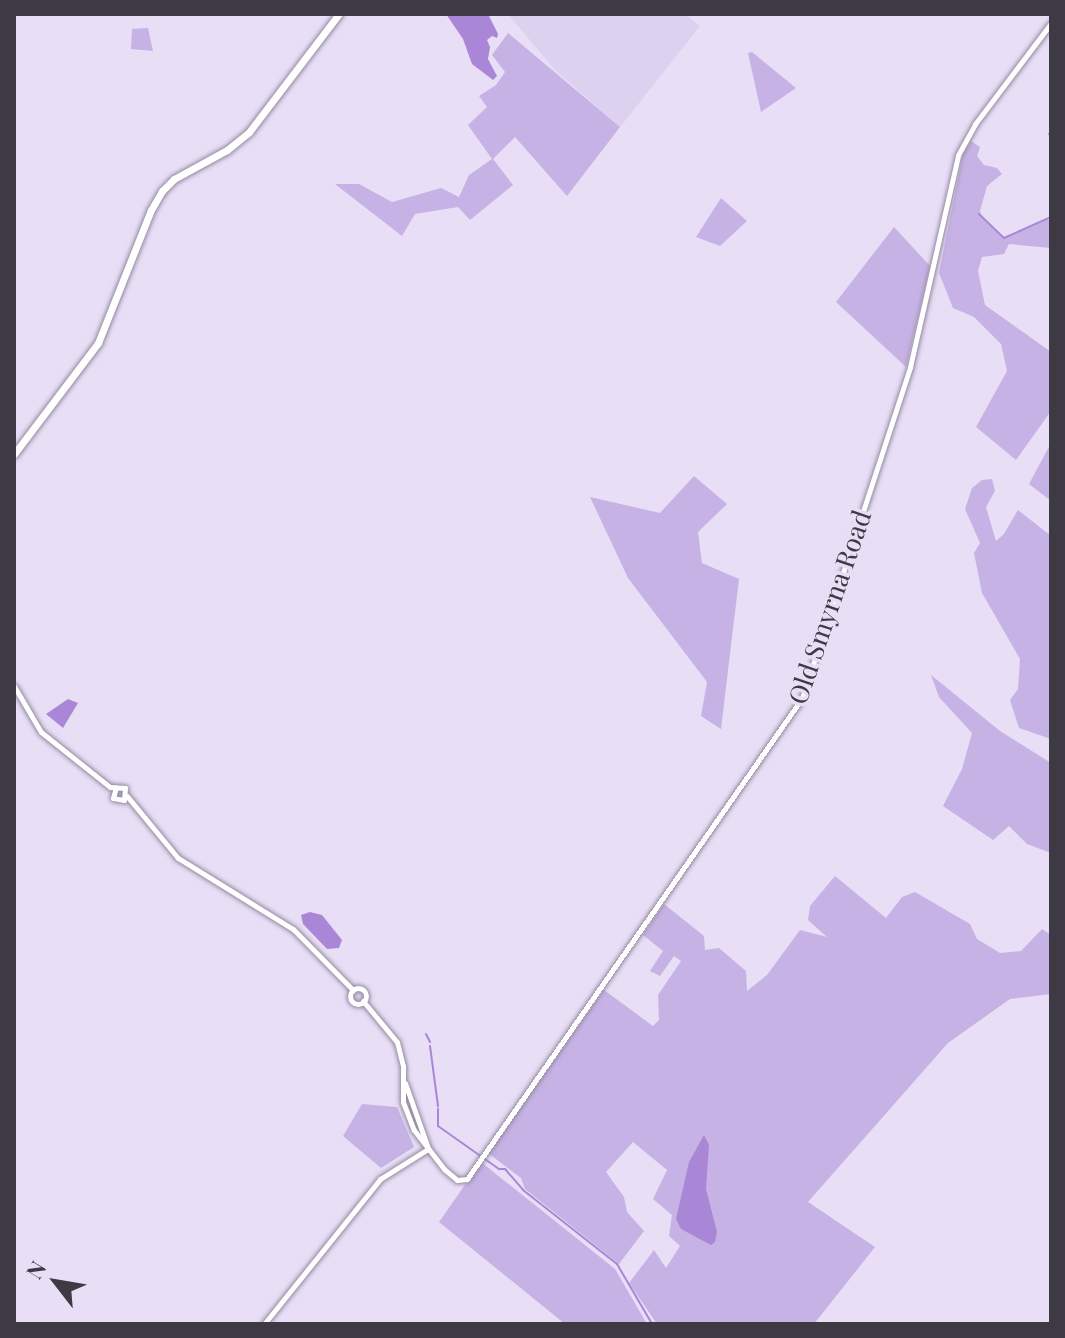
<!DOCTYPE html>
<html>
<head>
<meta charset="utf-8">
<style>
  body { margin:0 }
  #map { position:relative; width:1065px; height:1338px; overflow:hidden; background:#e8def6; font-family:"Playfair Display",serif }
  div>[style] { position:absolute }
  .built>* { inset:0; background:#ddd1f0 }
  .green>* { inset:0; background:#c7b2e5 }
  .water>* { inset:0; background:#aa87d6 }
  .stream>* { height:2px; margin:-1px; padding:0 1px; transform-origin:1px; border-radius:1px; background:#aa87d6 }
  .roads { filter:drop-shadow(0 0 2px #938aa0) drop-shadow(0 0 2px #938aa0) }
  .minor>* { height:5px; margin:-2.5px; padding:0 2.5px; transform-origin:2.5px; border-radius:2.5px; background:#fff }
  .minor>.ring { margin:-2.5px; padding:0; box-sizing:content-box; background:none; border:5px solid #fff; border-radius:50% }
  .major>* { height:7px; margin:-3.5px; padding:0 3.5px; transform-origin:3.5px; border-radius:3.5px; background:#fff }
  span { translate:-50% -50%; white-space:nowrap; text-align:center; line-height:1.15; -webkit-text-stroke:7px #e8def6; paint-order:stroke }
  .street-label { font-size:26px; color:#3e3a43 }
  .frame { position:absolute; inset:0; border:16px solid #3e3a43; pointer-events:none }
  .north { position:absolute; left:16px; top:1242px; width:80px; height:80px; -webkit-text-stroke:6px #e8def6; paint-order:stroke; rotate:301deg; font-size:22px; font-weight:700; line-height:32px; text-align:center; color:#3e3a43 }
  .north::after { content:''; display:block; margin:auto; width:28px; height:36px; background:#3e3a43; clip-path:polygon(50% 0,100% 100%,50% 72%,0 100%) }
</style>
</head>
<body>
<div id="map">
  <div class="built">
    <i style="clip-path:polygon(508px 14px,685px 14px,700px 26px,620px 127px,554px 69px)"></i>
  </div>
  <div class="green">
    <i style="clip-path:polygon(148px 28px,153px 51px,131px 49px,132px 29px)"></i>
    <i style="clip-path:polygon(508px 33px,620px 127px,567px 196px,515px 137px,493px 159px,513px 185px,470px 220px,458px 207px,415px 214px,402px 236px,335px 184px,359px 184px,392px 202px,441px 188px,459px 197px,469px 175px,492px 159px,468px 125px,487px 107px,479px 96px,496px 85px,505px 72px,492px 55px)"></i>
    <i style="clip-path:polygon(752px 52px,796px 88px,761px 112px,748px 53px)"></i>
    <i style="clip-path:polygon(971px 141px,980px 147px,977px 156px,984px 165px,997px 168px,1002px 174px,987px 186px,980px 211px,982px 218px,1003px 238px,1048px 219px,1051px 222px,1051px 248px,1009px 244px,1004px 254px,982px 257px,978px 271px,985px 305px,1051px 352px,1051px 411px,1016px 460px,976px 427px,1007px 371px,1001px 344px,974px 317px,953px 308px,939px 273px,963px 154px)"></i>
    <i style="clip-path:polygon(721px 198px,747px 221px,720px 246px,696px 237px)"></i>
    <i style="clip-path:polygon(894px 227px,930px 266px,906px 367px,836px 302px)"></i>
    <i style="clip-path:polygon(1051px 443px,1051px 501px,1029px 484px)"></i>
    <i style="clip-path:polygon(694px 476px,727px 504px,698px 532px,702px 563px,739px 579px,721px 729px,701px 716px,707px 682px,628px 578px,590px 497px,660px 513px)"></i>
    <i style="clip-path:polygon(992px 479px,995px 491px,986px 507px,996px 541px,1004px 534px,1018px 510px,1051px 536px,1051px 739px,1019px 728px,1010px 700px,1018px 689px,1020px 659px,982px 593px,974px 553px,980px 543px,965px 509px,972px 488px,982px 480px)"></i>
    <i style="clip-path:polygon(931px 675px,1000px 731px,1051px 763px,1051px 853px,1027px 844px,1009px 826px,993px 840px,943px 806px,962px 769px,972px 733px,939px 697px)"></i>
    <i style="clip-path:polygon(835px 876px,886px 918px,902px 897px,915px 892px,970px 924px,977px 939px,1000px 953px,1021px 951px,1042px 929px,1051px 935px,1051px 994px,1010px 999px,948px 1043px,808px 1202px,875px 1247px,814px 1324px,657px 1324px,629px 1283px,654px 1250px,666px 1268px,680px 1246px,669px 1236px,672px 1215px,653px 1199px,667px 1170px,633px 1142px,606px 1172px,624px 1197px,627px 1212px,644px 1231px,619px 1264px,525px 1189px,521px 1178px,488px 1153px,604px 990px,653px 1026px,659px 1020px,658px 995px,681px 961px,674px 956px,660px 976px,650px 971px,663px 951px,643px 935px,664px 904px,704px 936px,705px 950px,719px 948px,746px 971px,747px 991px,767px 975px,800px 930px,827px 937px,808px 920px,810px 906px)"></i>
    <i style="clip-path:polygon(362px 1104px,397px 1107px,414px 1147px,381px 1168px,343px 1136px)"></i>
    <i style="clip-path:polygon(481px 1162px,615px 1269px,647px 1324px,565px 1324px,439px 1222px)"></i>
  </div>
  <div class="water">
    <i style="clip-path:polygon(446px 14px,488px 14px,498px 34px,497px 38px,492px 36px,487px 40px,490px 47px,488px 59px,497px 76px,493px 80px,472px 64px,463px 39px)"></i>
    <i style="clip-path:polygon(68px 699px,78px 703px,63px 728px,46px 714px)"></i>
    <i style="clip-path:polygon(310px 912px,322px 915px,342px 940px,339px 948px,327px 949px,303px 924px,301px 915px)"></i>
    <i style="clip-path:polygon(704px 1135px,709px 1145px,706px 1189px,717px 1232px,715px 1242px,711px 1245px,681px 1229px,676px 1219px,689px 1162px)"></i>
  </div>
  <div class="stream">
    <i style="left:1049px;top:134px;width:2px;rotate:27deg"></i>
    <i style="left:979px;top:214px;width:35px;rotate:44deg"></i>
    <i style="left:1004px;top:238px;width:51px;rotate:-24.1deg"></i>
    <i style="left:426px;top:1034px;width:9px;rotate:63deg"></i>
    <i style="left:430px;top:1046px;width:61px;rotate:82.4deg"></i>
    <i style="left:438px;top:1109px;width:17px;rotate:90deg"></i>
    <i style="left:438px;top:1126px;width:75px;rotate:35.2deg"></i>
    <i style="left:499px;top:1169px;width:6px"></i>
    <i style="left:505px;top:1169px;width:28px;rotate:49deg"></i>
    <i style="left:523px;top:1190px;width:120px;rotate:38.2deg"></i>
    <i style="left:617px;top:1264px;width:69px;rotate:59.7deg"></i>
  </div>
  <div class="roads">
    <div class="minor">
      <i style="left:14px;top:686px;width:53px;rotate:59.6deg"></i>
      <i style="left:41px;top:732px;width:88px;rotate:38.6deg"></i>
      <i style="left:110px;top:787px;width:15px;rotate:4deg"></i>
      <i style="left:125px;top:788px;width:12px;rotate:95deg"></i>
      <i style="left:124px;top:800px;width:11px;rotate:-170deg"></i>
      <i style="left:113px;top:798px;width:11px;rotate:-75deg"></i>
      <i style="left:127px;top:796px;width:80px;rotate:50.6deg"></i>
      <i style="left:178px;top:858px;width:135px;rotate:31.7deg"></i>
      <i style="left:293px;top:929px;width:86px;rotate:45.5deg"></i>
      <i class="ring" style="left:350px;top:988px;width:11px;height:11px"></i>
      <i style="left:363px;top:1001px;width:53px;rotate:50.3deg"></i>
      <i style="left:397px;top:1042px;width:25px;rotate:76deg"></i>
      <i style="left:403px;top:1066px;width:36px;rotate:90deg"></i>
      <i style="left:403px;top:1102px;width:30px;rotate:69deg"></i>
      <i style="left:414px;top:1130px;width:49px;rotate:52.4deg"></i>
      <i style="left:444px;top:1169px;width:17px;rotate:40deg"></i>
      <i style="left:457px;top:1180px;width:10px;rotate:-6deg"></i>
      <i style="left:467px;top:1179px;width:586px;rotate:-55.14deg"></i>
      <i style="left:802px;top:698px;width:348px;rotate:-71.9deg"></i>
      <i style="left:910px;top:367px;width:217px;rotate:-77.2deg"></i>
      <i style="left:958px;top:155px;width:35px;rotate:-61deg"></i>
      <i style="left:975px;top:124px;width:126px;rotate:-53deg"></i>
      <i style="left:405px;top:1083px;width:69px;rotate:70.5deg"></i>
      <i style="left:264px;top:1324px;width:186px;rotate:-51.3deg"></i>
      <i style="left:380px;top:1179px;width:57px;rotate:-32deg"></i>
    </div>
    <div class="major">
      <i style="left:14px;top:454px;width:139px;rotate:-52.9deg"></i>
      <i style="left:98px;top:343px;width:143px;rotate:-68.3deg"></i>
      <i style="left:151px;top:210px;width:22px;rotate:-60deg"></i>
      <i style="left:162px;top:191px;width:17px;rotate:-45deg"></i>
      <i style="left:174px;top:179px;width:60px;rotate:-28.7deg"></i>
      <i style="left:227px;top:150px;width:28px;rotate:-39deg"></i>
      <i style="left:249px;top:132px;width:148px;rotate:-52.7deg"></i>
    </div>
  </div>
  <div class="street-label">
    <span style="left:829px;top:607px;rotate:-71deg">Old Smyrna Road</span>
  </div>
  <div class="frame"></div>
  <div class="north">N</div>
</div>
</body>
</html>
